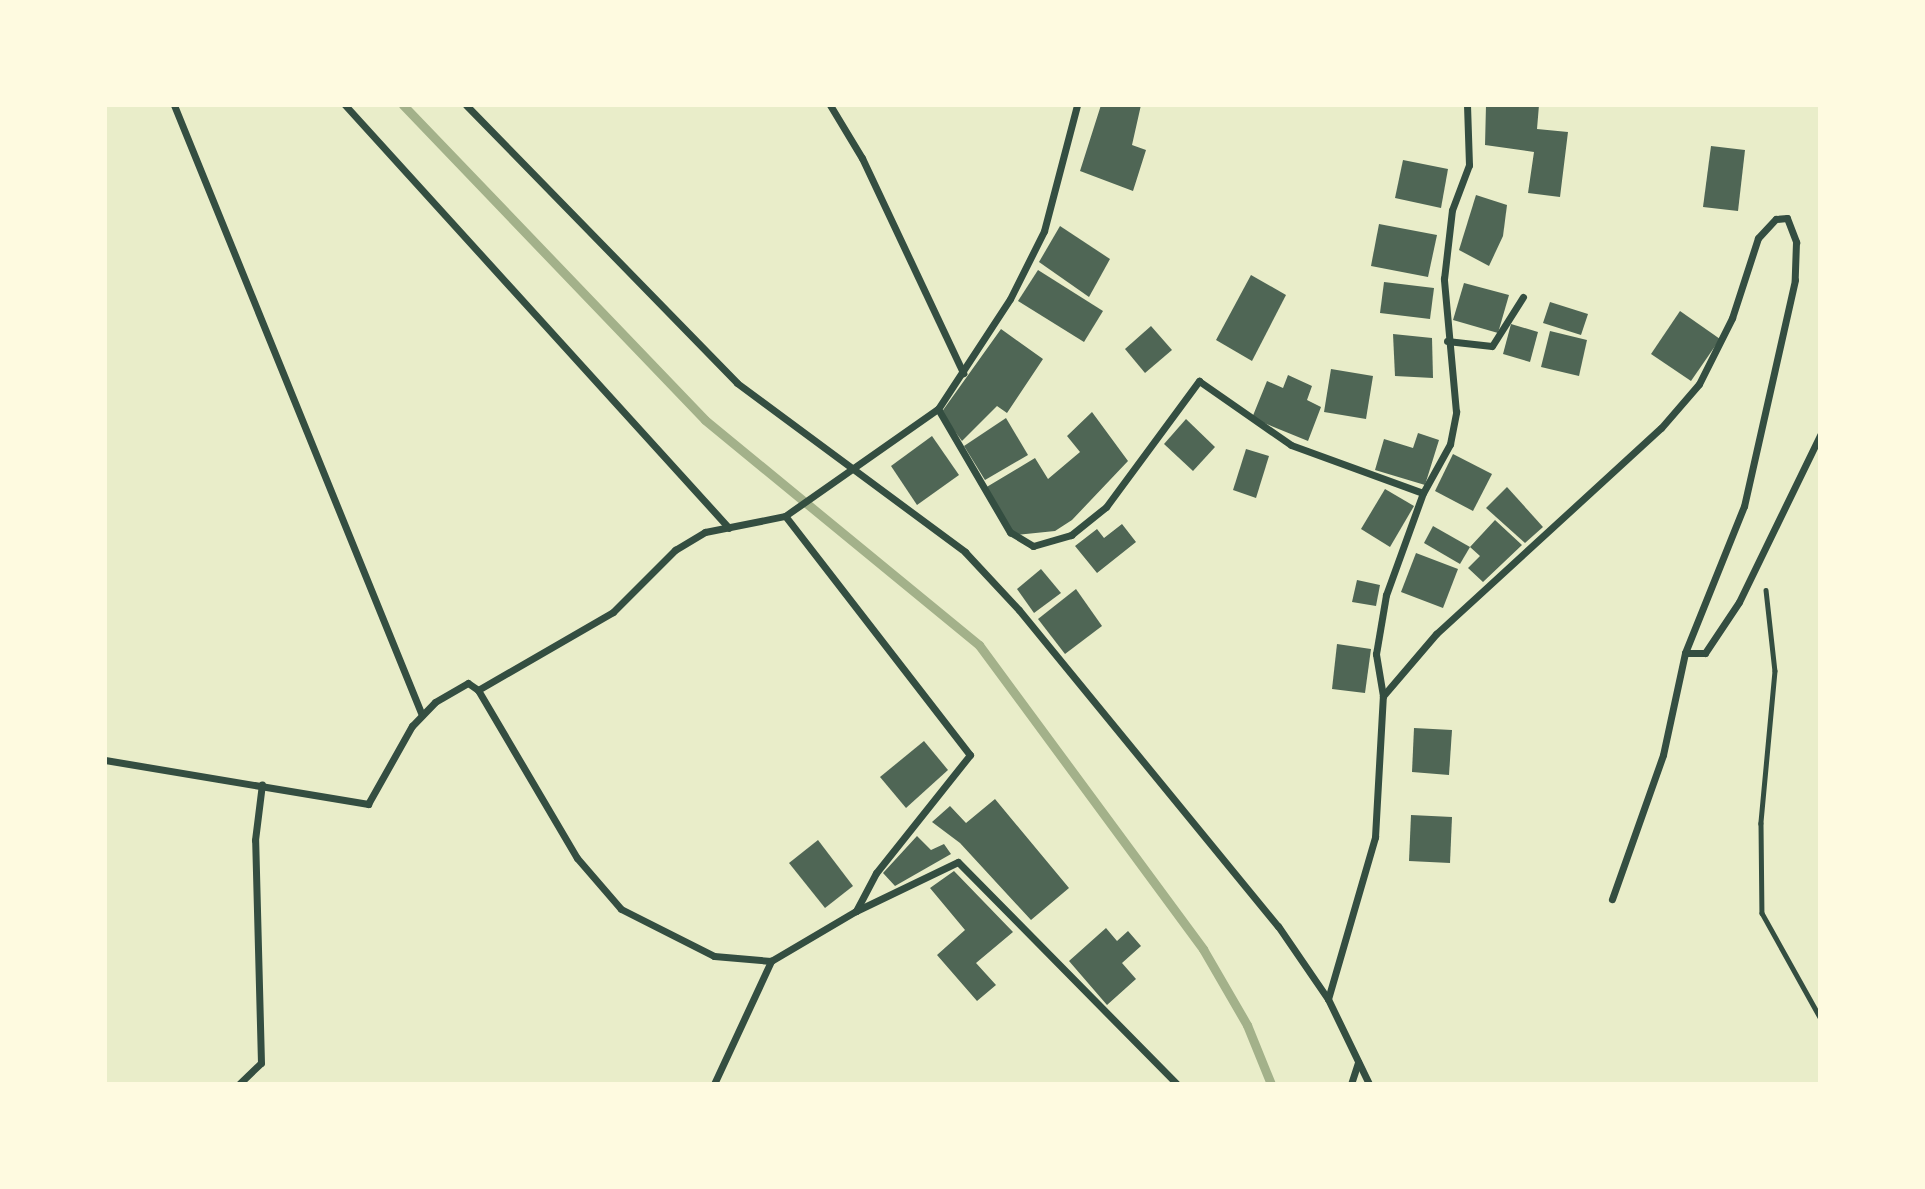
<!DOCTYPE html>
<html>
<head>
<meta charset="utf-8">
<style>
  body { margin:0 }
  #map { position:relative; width:1925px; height:1189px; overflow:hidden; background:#e9edc9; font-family:Lato,sans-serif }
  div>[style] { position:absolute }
  .stream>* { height:9px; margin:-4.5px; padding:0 4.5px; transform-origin:4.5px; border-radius:4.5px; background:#a3b18a }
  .building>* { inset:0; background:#4f6655 }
  .path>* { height:4.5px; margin:-2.25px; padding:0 2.25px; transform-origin:2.25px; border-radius:2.25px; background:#344e41 }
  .minor>* { height:7px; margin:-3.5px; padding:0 3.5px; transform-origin:3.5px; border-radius:3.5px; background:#344e41 }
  span { translate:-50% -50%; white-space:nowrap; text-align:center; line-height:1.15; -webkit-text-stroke:7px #fefae0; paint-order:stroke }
  .frame { position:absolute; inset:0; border:107px solid #fefae0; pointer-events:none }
</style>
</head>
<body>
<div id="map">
  <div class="stream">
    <i style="left:403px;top:105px;width:436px;rotate:46.2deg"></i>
    <i style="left:705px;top:420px;width:355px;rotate:39.4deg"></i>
    <i style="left:979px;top:645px;width:378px;rotate:53.6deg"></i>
    <i style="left:1203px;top:949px;width:88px;rotate:59.9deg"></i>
    <i style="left:1247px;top:1025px;width:64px;rotate:67.9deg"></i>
  </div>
  <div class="building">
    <i style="clip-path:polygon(1101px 105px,1141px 105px,1132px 145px,1146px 150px,1133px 191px,1080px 171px)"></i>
    <i style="clip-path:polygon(1486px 105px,1539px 105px,1537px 129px,1568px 132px,1560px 197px,1528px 193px,1534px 152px,1485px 145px)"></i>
    <i style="clip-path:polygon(1711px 146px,1745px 150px,1738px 211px,1703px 207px)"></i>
    <i style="clip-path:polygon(1403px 160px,1448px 169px,1441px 208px,1395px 198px)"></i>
    <i style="clip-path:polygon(1476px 195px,1507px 205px,1503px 236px,1489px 266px,1459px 250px)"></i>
    <i style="clip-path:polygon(1379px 224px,1437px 235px,1428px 277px,1371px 266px)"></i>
    <i style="clip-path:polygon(1060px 226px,1110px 259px,1089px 297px,1039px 262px)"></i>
    <i style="clip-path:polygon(1038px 270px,1103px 311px,1084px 342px,1018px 301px)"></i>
    <i style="clip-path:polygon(1251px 275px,1286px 295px,1252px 361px,1216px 340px)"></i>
    <i style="clip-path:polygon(1384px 282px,1434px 288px,1430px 319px,1380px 313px)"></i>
    <i style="clip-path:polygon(1464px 283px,1509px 295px,1498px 333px,1453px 320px)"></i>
    <i style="clip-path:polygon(1550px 302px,1588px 314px,1581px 335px,1543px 323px)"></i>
    <i style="clip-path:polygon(1680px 311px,1720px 339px,1691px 381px,1651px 354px)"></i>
    <i style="clip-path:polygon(1511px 324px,1538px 332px,1530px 362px,1503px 354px)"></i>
    <i style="clip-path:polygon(1151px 326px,1172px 350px,1145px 373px,1125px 349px)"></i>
    <i style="clip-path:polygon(1001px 329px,1043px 359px,1007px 413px,997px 406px,962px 441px,941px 413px)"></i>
    <i style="clip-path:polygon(1550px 331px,1587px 340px,1579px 376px,1541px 367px)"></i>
    <i style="clip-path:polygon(1393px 334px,1432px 338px,1433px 378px,1395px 376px)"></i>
    <i style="clip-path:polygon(1331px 369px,1373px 376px,1366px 419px,1324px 412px)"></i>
    <i style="clip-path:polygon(1288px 375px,1312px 386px,1307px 400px,1321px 407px,1308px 441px,1252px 418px,1267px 381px,1283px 388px)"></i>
    <i style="clip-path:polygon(1092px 412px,1128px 461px,1072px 520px,1055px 531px,1015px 535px,985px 488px,1035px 458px,1048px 479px,1080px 452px,1067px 436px)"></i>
    <i style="clip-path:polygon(1006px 418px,1028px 455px,985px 480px,964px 446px)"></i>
    <i style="clip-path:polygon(1186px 419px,1215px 447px,1193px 471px,1164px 444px)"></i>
    <i style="clip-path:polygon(1418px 433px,1439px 440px,1425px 485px,1375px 470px,1384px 439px,1413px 448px)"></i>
    <i style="clip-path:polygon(932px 436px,959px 475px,917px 505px,891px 466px)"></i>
    <i style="clip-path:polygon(1246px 449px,1269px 456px,1256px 498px,1233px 490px)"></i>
    <i style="clip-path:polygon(1453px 454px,1492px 474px,1473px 511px,1435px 491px)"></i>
    <i style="clip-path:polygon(1507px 487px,1543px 527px,1525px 543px,1486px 508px)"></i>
    <i style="clip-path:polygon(1385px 489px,1414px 506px,1390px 547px,1361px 529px)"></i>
    <i style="clip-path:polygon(1495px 520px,1522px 545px,1483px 582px,1468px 568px,1480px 556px,1470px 547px)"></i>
    <i style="clip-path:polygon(1122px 524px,1136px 542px,1097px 573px,1075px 546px,1097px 529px,1104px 538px)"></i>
    <i style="clip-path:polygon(1433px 526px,1470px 547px,1460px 564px,1424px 543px)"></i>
    <i style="clip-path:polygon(1416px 553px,1458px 569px,1443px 608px,1401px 592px)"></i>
    <i style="clip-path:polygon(1041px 569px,1061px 593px,1034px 613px,1017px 589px)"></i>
    <i style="clip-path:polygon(1357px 580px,1380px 585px,1376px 606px,1352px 602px)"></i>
    <i style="clip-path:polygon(1076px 589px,1102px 626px,1065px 654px,1038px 619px)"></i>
    <i style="clip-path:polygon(1337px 644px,1371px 649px,1365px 693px,1332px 689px)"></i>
    <i style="clip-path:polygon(1414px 728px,1452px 730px,1449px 775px,1412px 772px)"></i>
    <i style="clip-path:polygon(924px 741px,948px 770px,906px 808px,880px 777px)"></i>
    <i style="clip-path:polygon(995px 799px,1069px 888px,1031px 920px,960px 843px,932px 822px,950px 806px,966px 823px)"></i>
    <i style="clip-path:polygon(1411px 815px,1452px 817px,1450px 863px,1409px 861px)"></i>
    <i style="clip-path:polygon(917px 836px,931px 850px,944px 844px,951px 854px,895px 886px,883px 873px)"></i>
    <i style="clip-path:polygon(818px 840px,853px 886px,825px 908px,789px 863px)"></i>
    <i style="clip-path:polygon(954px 871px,1013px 932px,976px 963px,996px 985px,977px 1001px,937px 955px,965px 930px,930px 888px)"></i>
    <i style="clip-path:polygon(1106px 928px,1117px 941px,1128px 931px,1141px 946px,1122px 963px,1136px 979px,1107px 1005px,1069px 961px)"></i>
  </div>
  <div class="path">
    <i style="left:1766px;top:590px;width:81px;rotate:83.7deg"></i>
    <i style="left:1775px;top:671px;width:153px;rotate:95.3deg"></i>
    <i style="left:1761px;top:823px;width:90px;rotate:89.4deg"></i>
    <i style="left:1762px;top:913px;width:119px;rotate:60.9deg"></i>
  </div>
  <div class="minor">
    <i style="left:174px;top:105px;width:658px;rotate:67.88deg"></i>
    <i style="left:345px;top:105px;width:571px;rotate:47.77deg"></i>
    <i style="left:466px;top:105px;width:388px;rotate:45.7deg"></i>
    <i style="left:737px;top:383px;width:284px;rotate:36.5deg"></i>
    <i style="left:965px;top:552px;width:79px;rotate:47deg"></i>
    <i style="left:1019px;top:610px;width:409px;rotate:50.7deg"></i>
    <i style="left:1278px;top:926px;width:88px;rotate:55.6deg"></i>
    <i style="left:1328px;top:999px;width:94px;rotate:64.2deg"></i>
    <i style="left:830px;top:105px;width:62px;rotate:58.9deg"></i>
    <i style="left:862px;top:158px;width:238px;rotate:64.8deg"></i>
    <i style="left:1447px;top:341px;width:45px;rotate:6.3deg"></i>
    <i style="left:1492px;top:346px;width:58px;rotate:-57.7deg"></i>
    <i style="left:938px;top:409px;width:143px;rotate:59.7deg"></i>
    <i style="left:1010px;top:532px;width:27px;rotate:31deg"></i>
    <i style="left:1033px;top:546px;width:40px;rotate:-16deg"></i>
    <i style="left:1071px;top:535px;width:45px;rotate:-38.7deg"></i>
    <i style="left:1106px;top:507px;width:157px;rotate:-53.6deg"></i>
    <i style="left:1199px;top:381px;width:112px;rotate:34.8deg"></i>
    <i style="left:1291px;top:445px;width:140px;rotate:20deg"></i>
    <i style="left:1685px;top:653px;width:20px"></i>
    <i style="left:1705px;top:653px;width:61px;rotate:-56.3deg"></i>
    <i style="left:1739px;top:602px;width:186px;rotate:-64.1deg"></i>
    <i style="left:478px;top:690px;width:195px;rotate:59.5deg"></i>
    <i style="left:577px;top:858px;width:67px;rotate:49.2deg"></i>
    <i style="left:621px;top:909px;width:104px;rotate:26.8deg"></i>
    <i style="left:714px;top:956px;width:57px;rotate:5deg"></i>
    <i style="left:771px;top:961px;width:99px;rotate:-30.5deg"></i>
    <i style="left:856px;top:911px;width:43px;rotate:-62.2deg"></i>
    <i style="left:876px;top:873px;width:151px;rotate:-51.5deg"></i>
    <i style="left:970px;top:755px;width:302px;rotate:-127.7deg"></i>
    <i style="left:1383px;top:696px;width:82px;rotate:-49.5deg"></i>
    <i style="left:1436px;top:634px;width:305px;rotate:-42.5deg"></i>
    <i style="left:1661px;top:428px;width:58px;rotate:-49.2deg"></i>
    <i style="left:1699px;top:384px;width:74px;rotate:-63.4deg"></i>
    <i style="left:1732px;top:318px;width:84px;rotate:-72deg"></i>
    <i style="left:1758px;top:238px;width:26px;rotate:-47deg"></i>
    <i style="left:1776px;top:219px;width:11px;rotate:-5deg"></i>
    <i style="left:1787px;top:218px;width:26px;rotate:69deg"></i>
    <i style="left:1796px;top:242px;width:38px;rotate:92deg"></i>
    <i style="left:1795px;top:280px;width:232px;rotate:102.7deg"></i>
    <i style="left:1744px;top:506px;width:158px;rotate:111.9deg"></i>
    <i style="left:1685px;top:653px;width:104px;rotate:102.2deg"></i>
    <i style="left:1663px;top:755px;width:153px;rotate:109.5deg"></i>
    <i style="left:105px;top:760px;width:267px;rotate:9.5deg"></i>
    <i style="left:368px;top:804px;width:90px;rotate:-60.6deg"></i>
    <i style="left:412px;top:726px;width:33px;rotate:-46deg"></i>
    <i style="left:435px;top:702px;width:38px;rotate:-30deg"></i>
    <i style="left:468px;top:683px;width:12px;rotate:35deg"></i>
    <i style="left:478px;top:690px;width:156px;rotate:-30deg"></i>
    <i style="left:613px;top:612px;width:88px;rotate:-45deg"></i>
    <i style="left:675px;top:550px;width:35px;rotate:-31deg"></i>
    <i style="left:705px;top:532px;width:82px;rotate:-11.3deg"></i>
    <i style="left:785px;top:516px;width:187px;rotate:-35deg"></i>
    <i style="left:938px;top:409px;width:131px;rotate:-56.8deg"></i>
    <i style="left:1010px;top:299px;width:76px;rotate:-63.4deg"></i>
    <i style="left:1044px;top:231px;width:130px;rotate:-75.3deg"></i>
    <i style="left:856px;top:911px;width:113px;rotate:-25.7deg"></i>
    <i style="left:958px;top:862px;width:312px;rotate:45.4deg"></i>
    <i style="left:1328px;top:999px;width:169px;rotate:-73.8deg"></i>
    <i style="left:1375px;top:837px;width:141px;rotate:-86.8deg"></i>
    <i style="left:1383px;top:696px;width:43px;rotate:-99.5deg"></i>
    <i style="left:1376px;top:654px;width:60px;rotate:-80.4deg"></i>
    <i style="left:1386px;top:595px;width:109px;rotate:-70.1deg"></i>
    <i style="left:1423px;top:493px;width:56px;rotate:-61.1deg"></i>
    <i style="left:1450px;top:444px;width:33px;rotate:-79deg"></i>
    <i style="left:1456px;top:412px;width:134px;rotate:-95.2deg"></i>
    <i style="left:1444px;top:279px;width:69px;rotate:-83.4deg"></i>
    <i style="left:1452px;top:210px;width:48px;rotate:-69.3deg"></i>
    <i style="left:1469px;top:165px;width:60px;rotate:-91.9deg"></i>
    <i style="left:239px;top:1084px;width:30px;rotate:-44deg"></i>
    <i style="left:261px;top:1063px;width:223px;rotate:-91.5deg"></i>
    <i style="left:255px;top:840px;width:56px;rotate:-82.9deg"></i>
    <i style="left:714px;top:1084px;width:136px;rotate:-65.1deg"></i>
    <i style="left:1351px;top:1084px;width:23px;rotate:-72deg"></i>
  </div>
  <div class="frame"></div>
</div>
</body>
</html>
